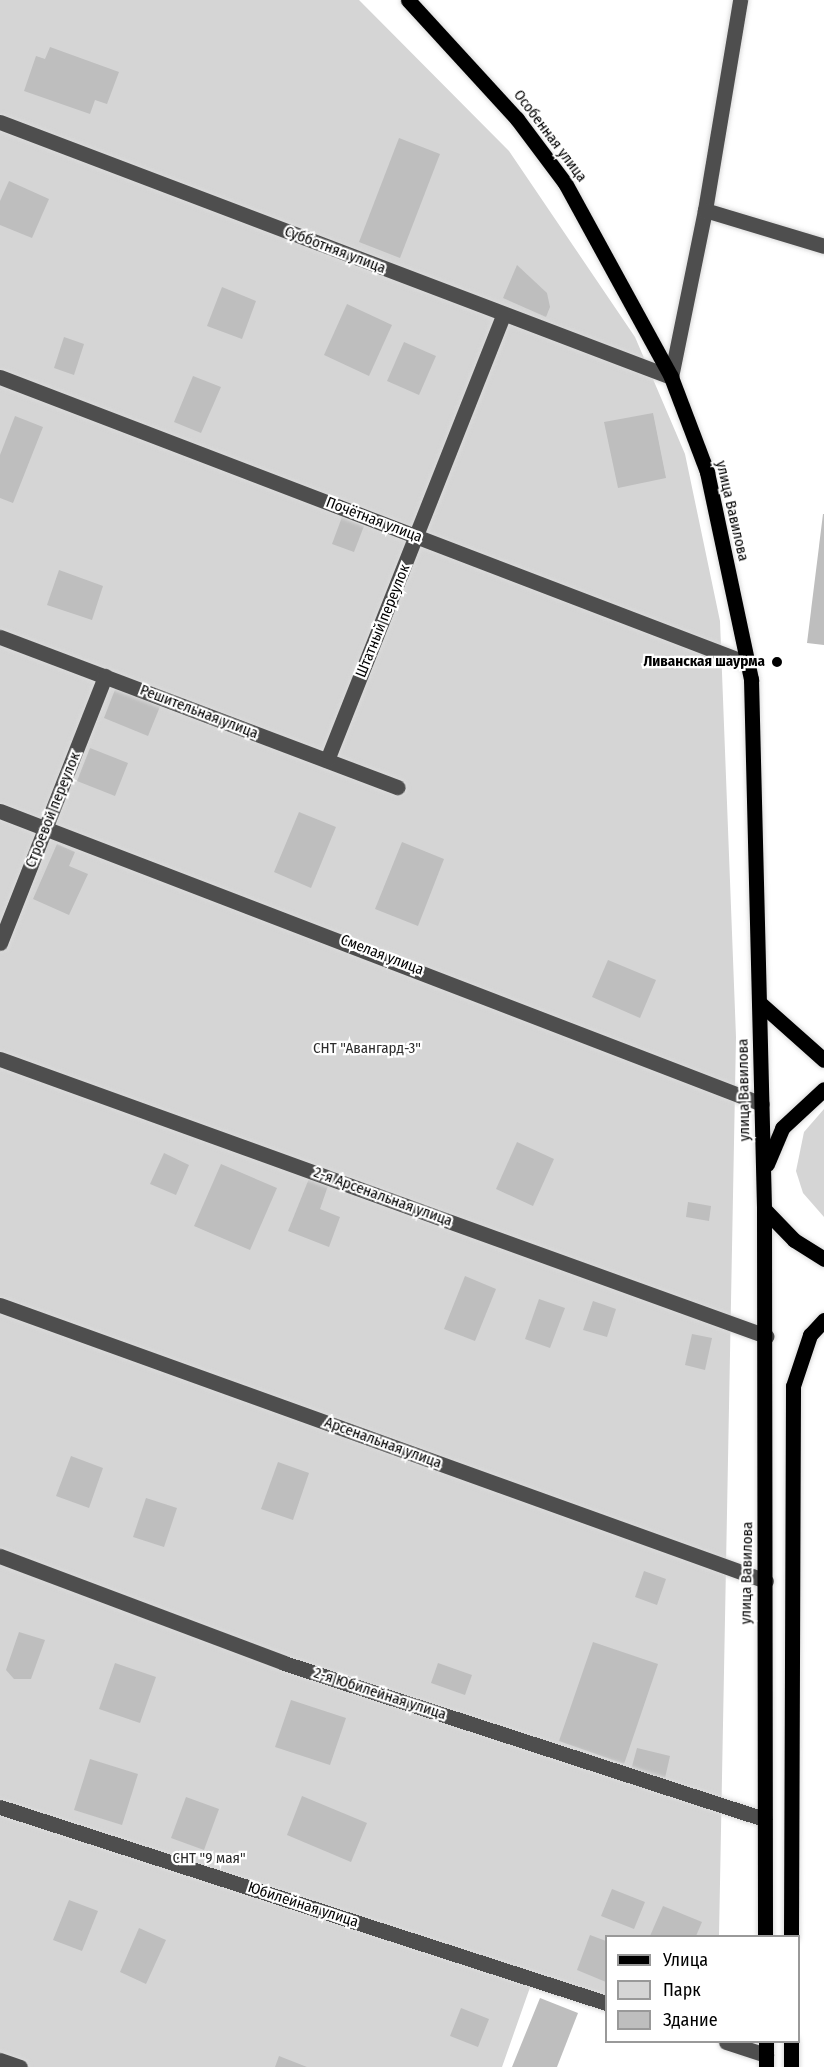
<!DOCTYPE html>
<html>
<head>
<meta charset="utf-8">
<style>
  body { margin:0 }
  #map { position:relative; width:824px; height:2067px; overflow:hidden; background:#fff; font-family:"Fira Sans Condensed",sans-serif }
  div>[style] { position:absolute }
  .green>* { inset:0; background:#d5d5d5 }
  .building>* { inset:0; background:#bebebe }
  .roads { filter:drop-shadow(0 0 2px #dbdbdb) drop-shadow(0 0 2px #dbdbdb) }
  .minor>* { height:15px; margin:-7.5px; padding:0 7.5px; transform-origin:7.5px; border-radius:7.5px; background:#4e4e4e }
  .major>* { height:15px; margin:-7.5px; padding:0 7.5px; transform-origin:7.5px; border-radius:7.5px; background:#000 }
  .dots>* { width:16px; height:16px; translate:-50% -50%; box-sizing:border-box; border:3px solid #fff; border-radius:50% }
  span { translate:-50% -50%; white-space:nowrap; text-align:center; line-height:1.15; -webkit-text-stroke:4.5px #fff; paint-order:stroke }
  .street-label { font-size:15px; color:#000 }
  .poi-label { font-size:15px; color:#000; font-weight:700 }
  .right { translate:-100% -50%; text-align:right }
  .park-label { font-size:15px; color:#2c2c2c }
  .legend { position:absolute; left:605px; top:1935px; width:195px; height:108px; box-sizing:border-box; background:#fff; border:2px solid #999; margin:0; padding:8px 10px; list-style:none; font-size:18px; color:#000 }
  .legend li { display:flex; align-items:center; gap:12px; height:30px }
  .legend b { width:30px; border:2px solid #999 }
</style>
</head>
<body>
<div id="map">
  <div class="green">
    <i style="clip-path:polygon(0 0,359px 0,509px 151px,635px 337px,685px 454px,720px 621px,736px 1037px,719px 1936px,606px 1936px,606px 1998px,534px 1976px,502px 2067px,0 2067px)"></i>
    <i style="clip-path:polygon(824px 1109px,824px 1217px,803px 1193px,796px 1171px,804px 1132px)"></i>
  </div>
  <div class="building">
    <i style="clip-path:polygon(50px 47px,119px 72px,107px 104px,95px 100px,90px 114px,24px 91px,36px 56px,45px 59px)"></i>
    <i style="clip-path:polygon(399px 138px,440px 154px,400px 258px,359px 242px)"></i>
    <i style="clip-path:polygon(9px 181px,49px 199px,32px 238px,0 225px,0 201px)"></i>
    <i style="clip-path:polygon(517px 265px,547px 293px,550px 307px,546px 317px,503px 298px)"></i>
    <i style="clip-path:polygon(222px 287px,256px 301px,242px 339px,207px 326px)"></i>
    <i style="clip-path:polygon(347px 304px,392px 325px,369px 376px,324px 355px)"></i>
    <i style="clip-path:polygon(64px 337px,84px 344px,74px 375px,54px 368px)"></i>
    <i style="clip-path:polygon(404px 342px,436px 356px,419px 395px,387px 381px)"></i>
    <i style="clip-path:polygon(193px 376px,221px 387px,201px 433px,174px 422px)"></i>
    <i style="clip-path:polygon(653px 413px,666px 478px,618px 488px,604px 422px)"></i>
    <i style="clip-path:polygon(15px 416px,43px 427px,13px 503px,0 498px,0 455px)"></i>
    <i style="clip-path:polygon(823px 514px,824px 514px,824px 645px,807px 643px)"></i>
    <i style="clip-path:polygon(342px 517px,364px 526px,354px 552px,332px 544px)"></i>
    <i style="clip-path:polygon(59px 570px,103px 586px,92px 620px,47px 605px)"></i>
    <i style="clip-path:polygon(116px 687px,161px 704px,148px 736px,104px 718px)"></i>
    <i style="clip-path:polygon(90px 748px,128px 763px,115px 796px,77px 781px)"></i>
    <i style="clip-path:polygon(299px 812px,336px 827px,311px 888px,274px 872px)"></i>
    <i style="clip-path:polygon(402px 842px,444px 859px,418px 926px,375px 909px)"></i>
    <i style="clip-path:polygon(57px 844px,75px 852px,69px 866px,88px 874px,69px 915px,33px 899px)"></i>
    <i style="clip-path:polygon(608px 960px,656px 980px,640px 1018px,592px 997px)"></i>
    <i style="clip-path:polygon(517px 1142px,554px 1159px,533px 1206px,496px 1189px)"></i>
    <i style="clip-path:polygon(164px 1153px,189px 1165px,176px 1195px,150px 1184px)"></i>
    <i style="clip-path:polygon(221px 1164px,277px 1188px,250px 1250px,194px 1226px)"></i>
    <i style="clip-path:polygon(310px 1176px,329px 1183px,320px 1209px,340px 1217px,329px 1247px,288px 1231px)"></i>
    <i style="clip-path:polygon(688px 1202px,711px 1206px,709px 1221px,686px 1217px)"></i>
    <i style="clip-path:polygon(465px 1276px,496px 1289px,475px 1341px,444px 1329px)"></i>
    <i style="clip-path:polygon(539px 1299px,565px 1308px,550px 1348px,525px 1339px)"></i>
    <i style="clip-path:polygon(593px 1301px,616px 1309px,607px 1337px,583px 1330px)"></i>
    <i style="clip-path:polygon(692px 1334px,712px 1338px,705px 1370px,685px 1365px)"></i>
    <i style="clip-path:polygon(71px 1456px,103px 1468px,89px 1508px,56px 1496px)"></i>
    <i style="clip-path:polygon(278px 1462px,309px 1473px,293px 1520px,261px 1509px)"></i>
    <i style="clip-path:polygon(146px 1498px,177px 1508px,164px 1547px,133px 1537px)"></i>
    <i style="clip-path:polygon(644px 1571px,666px 1579px,657px 1605px,635px 1597px)"></i>
    <i style="clip-path:polygon(19px 1632px,45px 1640px,31px 1679px,14px 1679px,6px 1670px)"></i>
    <i style="clip-path:polygon(593px 1642px,658px 1664px,624px 1764px,559px 1741px)"></i>
    <i style="clip-path:polygon(115px 1663px,156px 1677px,140px 1723px,99px 1709px)"></i>
    <i style="clip-path:polygon(438px 1663px,472px 1675px,465px 1695px,431px 1683px)"></i>
    <i style="clip-path:polygon(291px 1700px,346px 1718px,330px 1765px,275px 1747px)"></i>
    <i style="clip-path:polygon(637px 1748px,670px 1756px,665px 1778px,631px 1770px)"></i>
    <i style="clip-path:polygon(90px 1759px,138px 1774px,122px 1825px,74px 1810px)"></i>
    <i style="clip-path:polygon(302px 1796px,367px 1823px,351px 1862px,287px 1835px)"></i>
    <i style="clip-path:polygon(186px 1797px,219px 1809px,204px 1850px,171px 1838px)"></i>
    <i style="clip-path:polygon(612px 1889px,645px 1902px,634px 1929px,601px 1916px)"></i>
    <i style="clip-path:polygon(69px 1900px,98px 1911px,82px 1951px,53px 1940px)"></i>
    <i style="clip-path:polygon(663px 1906px,702px 1922px,696px 1936px,650px 1936px)"></i>
    <i style="clip-path:polygon(139px 1928px,166px 1940px,146px 1984px,120px 1972px)"></i>
    <i style="clip-path:polygon(590px 1935px,606px 1941px,606px 1982px,577px 1970px)"></i>
    <i style="clip-path:polygon(540px 1998px,578px 2013px,557px 2067px,512px 2067px)"></i>
    <i style="clip-path:polygon(461px 2008px,489px 2019px,478px 2047px,450px 2036px)"></i>
    <i style="clip-path:polygon(279px 2056px,307px 2067px,275px 2067px)"></i>
  </div>
  <div class="roads">
    <div class="minor">
      <i style="left:0;top:122px;width:718px;rotate:20.81deg"></i>
      <i style="left:671px;top:377px;width:170px;rotate:-78.5deg"></i>
      <i style="left:705px;top:210px;width:213px;rotate:-80.5deg"></i>
      <i style="left:705px;top:210px;width:124px;rotate:16.8deg"></i>
      <i style="left:0;top:377px;width:800px;rotate:20.95deg"></i>
      <i style="left:0;top:637px;width:425px;rotate:20.7deg"></i>
      <i style="left:327px;top:760px;width:479px;rotate:-68.4deg"></i>
      <i style="left:0;top:811px;width:816px;rotate:21.03deg"></i>
      <i style="left:0;top:943px;width:287px;rotate:-68.5deg"></i>
      <i style="left:0;top:1059px;width:815px;rotate:19.88deg"></i>
      <i style="left:0;top:1305px;width:814px;rotate:19.81deg"></i>
      <i style="left:0;top:1556px;width:303px;rotate:20.6deg"></i>
      <i style="left:284px;top:1663px;width:505px;rotate:18deg"></i>
      <i style="left:0;top:1807px;width:637px;rotate:17.92deg"></i>
      <i style="left:726px;top:2042px;width:42px;rotate:18deg"></i>
      <i style="left:0;top:2060px;width:21px;rotate:19deg"></i>
    </div>
    <div class="major">
      <i style="left:408px;top:0;width:161px;rotate:47.5deg"></i>
      <i style="left:517px;top:119px;width:80px;rotate:53.1deg"></i>
      <i style="left:565px;top:183px;width:221px;rotate:61.3deg"></i>
      <i style="left:671px;top:377px;width:102px;rotate:69.2deg"></i>
      <i style="left:707px;top:472px;width:212px;rotate:78deg"></i>
      <i style="left:751px;top:679px;width:530px;rotate:88.59deg"></i>
      <i style="left:764px;top:1209px;width:727px;rotate:89.92deg"></i>
      <i style="left:761px;top:1004px;width:84px;rotate:41.6deg"></i>
      <i style="left:767px;top:1164px;width:39px;rotate:-67deg"></i>
      <i style="left:782px;top:1128px;width:57px;rotate:-42.9deg"></i>
      <i style="left:764px;top:1209px;width:43px;rotate:45.9deg"></i>
      <i style="left:794px;top:1240px;width:36px;rotate:32deg"></i>
      <i style="left:791px;top:1936px;width:550px;rotate:-89.79deg"></i>
      <i style="left:793px;top:1386px;width:54px;rotate:-71.6deg"></i>
      <i style="left:810px;top:1335px;width:21px;rotate:-47deg"></i>
      <i style="left:766px;top:2042px;width:25px;rotate:90deg"></i>
      <i style="left:791px;top:2042px;width:25px;rotate:90deg"></i>
    </div>
  </div>
  <div class="dots">
    <i style="left:777px;top:662px;background:#000"></i>
  </div>
  <div class="street-label">
    <span style="left:550px;top:136px;rotate:53deg">Особенная улица</span>
    <span style="left:335px;top:250px;rotate:21deg">Субботняя улица</span>
    <span style="left:732px;top:511px;rotate:77deg">улица Вавилова</span>
    <span style="left:374px;top:520px;rotate:21deg">Почётная улица</span>
    <span style="left:383px;top:621px;rotate:-68deg">Штатный переулок</span>
    <span style="left:199px;top:712px;rotate:21deg">Решительная улица</span>
    <span style="left:53px;top:810px;rotate:-68deg">Строевой переулок</span>
    <span style="left:382px;top:955px;rotate:21deg">Смелая улица</span>
    <span style="left:744px;top:1090px;rotate:-91deg">улица Вавилова</span>
    <span style="left:383px;top:1197px;rotate:20deg">2-я Арсенальная улица</span>
    <span style="left:383px;top:1443px;rotate:20deg">Арсенальная улица</span>
    <span style="left:747px;top:1573px;rotate:-89deg">улица Вавилова</span>
    <span style="left:380px;top:1694px;rotate:18deg">2-я Юбилейная улица</span>
    <span style="left:303px;top:1905px;rotate:18deg">Юбилейная улица</span>
  </div>
  <div class="poi-label">
    <span class="right" style="left:765px;top:662px">Ливанская шаурма</span>
  </div>
  <div class="park-label">
    <span style="left:367px;top:1049px">СНТ "Авангард-3"</span>
    <span style="left:209px;top:1859px">СНТ "9 мая"</span>
  </div>
  <ul class="legend">
  <li><b style="height:8px;background:#000"></b>Улица</li>
  <li><b style="height:16px;background:#d5d5d5"></b>Парк</li>
  <li><b style="height:16px;background:#bebebe"></b>Здание</li>
  </ul>
</div>
</body>
</html>
